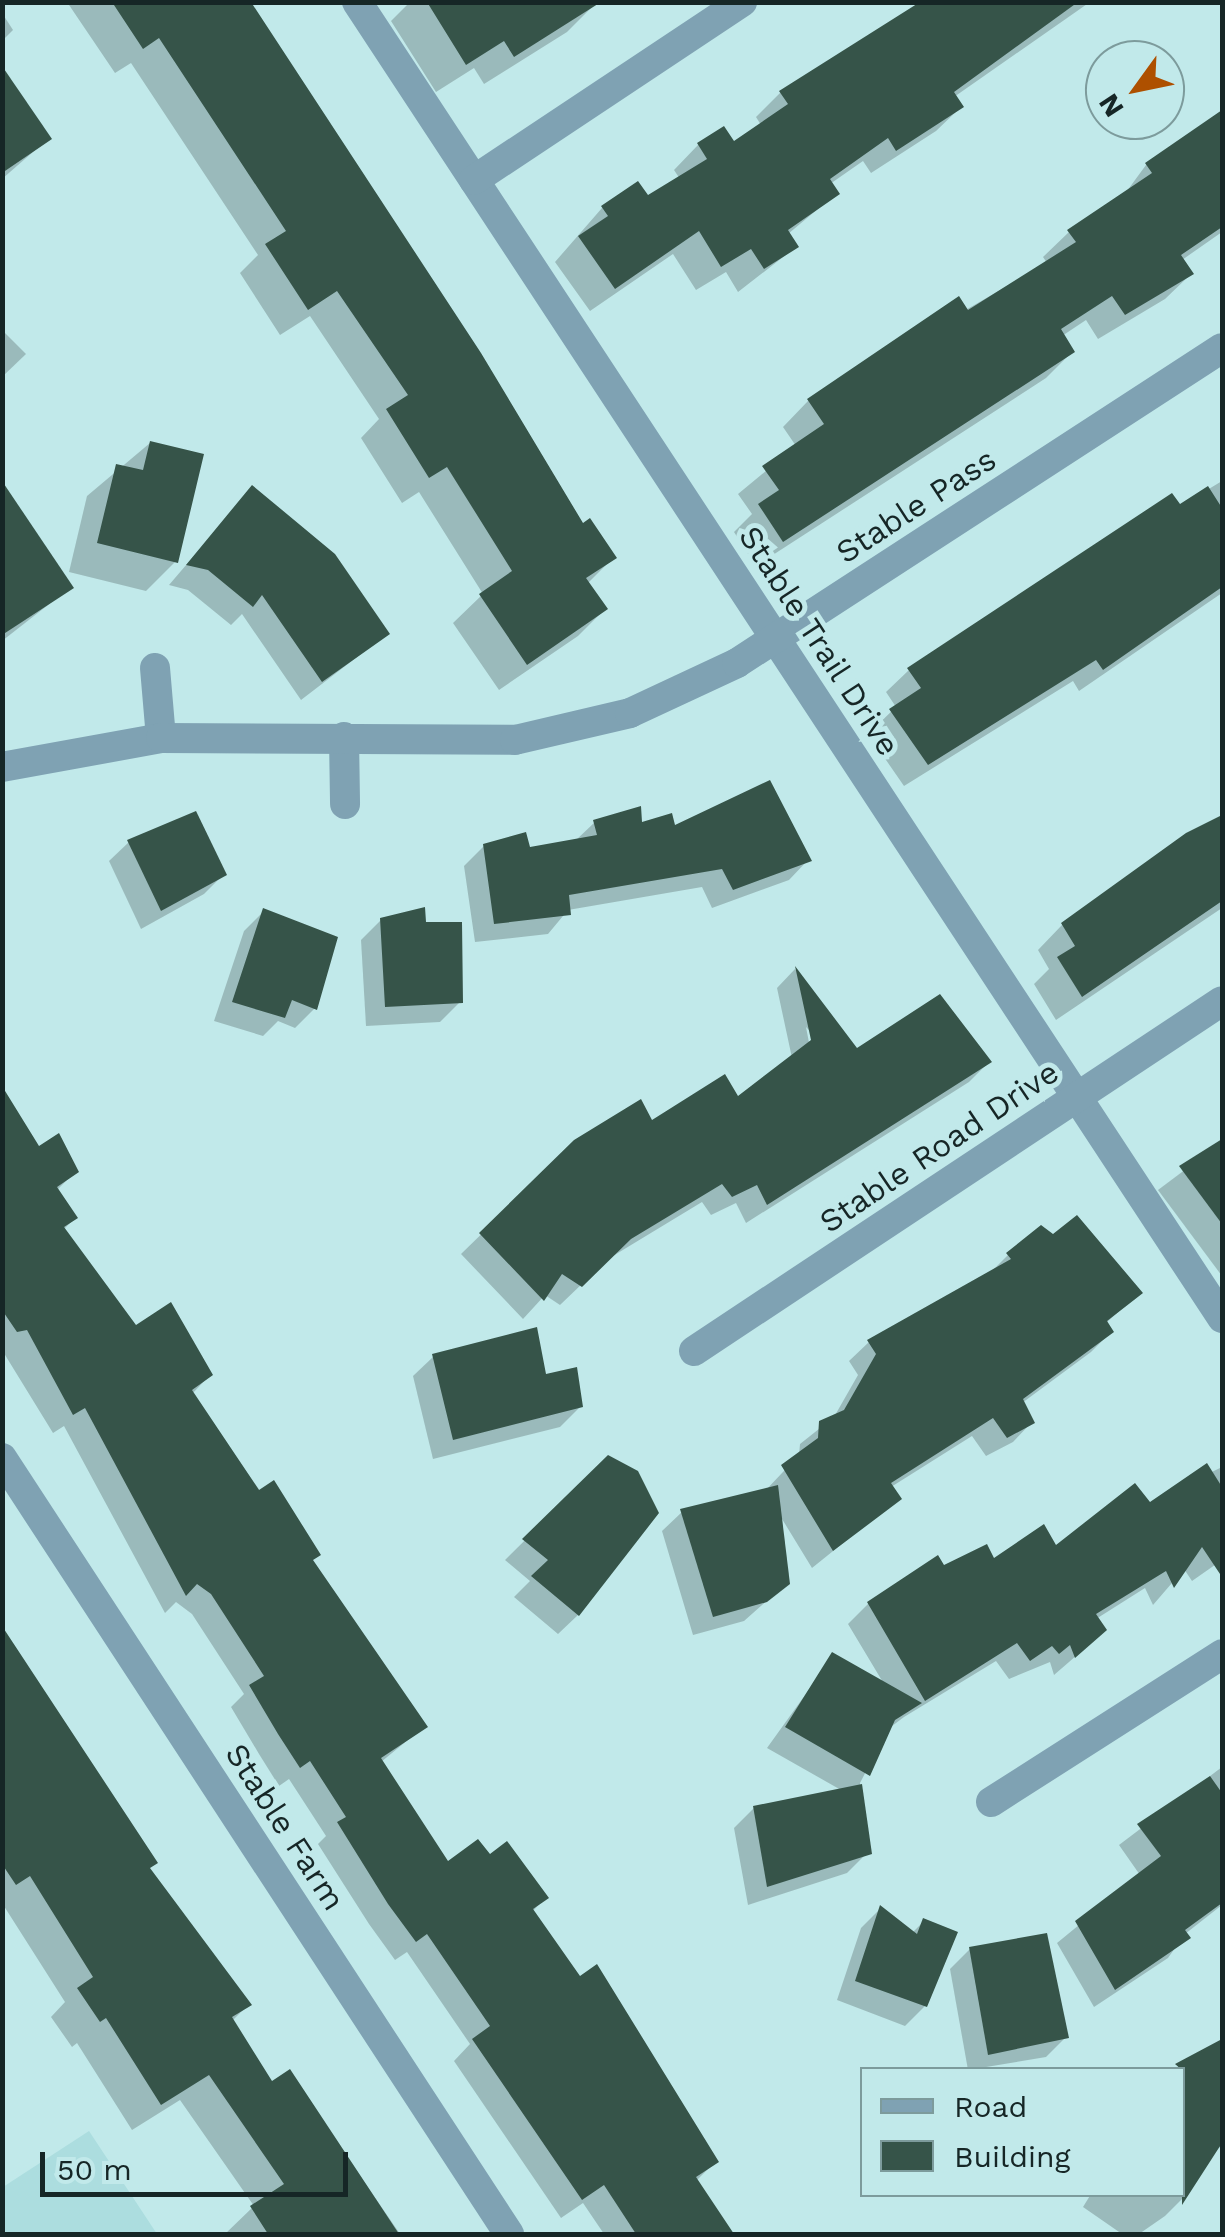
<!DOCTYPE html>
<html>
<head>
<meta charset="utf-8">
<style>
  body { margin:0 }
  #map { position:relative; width:1225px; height:2237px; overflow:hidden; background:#c1e9ea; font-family:"Work Sans",sans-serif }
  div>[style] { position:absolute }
  .built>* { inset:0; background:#acdddf }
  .shadow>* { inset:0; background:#0003 }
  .building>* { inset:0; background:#365449 }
  .minor>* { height:30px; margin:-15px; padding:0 15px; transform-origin:15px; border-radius:15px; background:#7fa2b3 }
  span { translate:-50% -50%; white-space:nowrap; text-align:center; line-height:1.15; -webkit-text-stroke:10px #c1e9ea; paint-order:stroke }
  .street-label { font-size:32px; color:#162626 }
  .frame { position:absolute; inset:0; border:5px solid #162626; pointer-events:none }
  .legend { position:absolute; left:860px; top:2067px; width:325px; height:130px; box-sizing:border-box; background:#c1e9ea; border:2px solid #7d9b9c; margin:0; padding:12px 18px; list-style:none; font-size:30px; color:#162626 }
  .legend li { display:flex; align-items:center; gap:20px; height:50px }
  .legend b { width:50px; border:2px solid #7d9b9c }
  .north { position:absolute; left:1085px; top:40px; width:100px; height:100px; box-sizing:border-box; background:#c1e9ea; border:2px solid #7d9b9c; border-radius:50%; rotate:237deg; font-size:28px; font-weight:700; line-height:40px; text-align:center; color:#162626 }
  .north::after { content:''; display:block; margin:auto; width:35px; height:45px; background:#ae5000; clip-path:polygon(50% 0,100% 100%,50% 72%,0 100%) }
  .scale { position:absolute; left:40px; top:2152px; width:308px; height:45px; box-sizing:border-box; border:5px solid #162626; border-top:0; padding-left:12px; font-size:30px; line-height:35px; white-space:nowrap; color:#162626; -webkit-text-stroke:8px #c1e9ea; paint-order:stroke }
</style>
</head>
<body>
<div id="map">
  <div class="built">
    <i style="clip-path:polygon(89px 2131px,157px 2234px,3px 2234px,3px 2187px)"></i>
  </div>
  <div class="shadow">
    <i style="clip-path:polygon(67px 2px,248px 2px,582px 526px,614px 557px,587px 584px,605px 609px,578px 636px,499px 690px,453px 623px,483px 594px,419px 492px,402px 503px,361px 438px,379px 419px,310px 316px,280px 335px,240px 273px,258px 255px,131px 63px,115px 73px)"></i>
    <i style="clip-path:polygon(410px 2px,595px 2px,596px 3px,567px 32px,484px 84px,474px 68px,436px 92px,391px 21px)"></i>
    <i style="clip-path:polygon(924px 2px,1090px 2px,954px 97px,961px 107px,936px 131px,871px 173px,863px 161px,830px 184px,837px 193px,788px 234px,796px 247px,738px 292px,726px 272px,696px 290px,673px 254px,590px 311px,555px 262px,602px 208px,647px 199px,680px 179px,674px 170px,698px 145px,733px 145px,761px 125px,756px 117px,780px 93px)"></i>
    <i style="clip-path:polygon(2px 13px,13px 30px,2px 41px)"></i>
    <i style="clip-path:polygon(2px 70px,49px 138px,2px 179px)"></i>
    <i style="clip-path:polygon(1222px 113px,1222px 232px,1182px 260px,1191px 274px,1165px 299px,1098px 339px,1086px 320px,1062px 336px,1072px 352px,1046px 378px,756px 566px,734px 532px,752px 514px,738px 494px,796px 446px,783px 427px,808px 401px,1047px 263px,1043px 257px,1069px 232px,1124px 195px,1146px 165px)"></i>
    <i style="clip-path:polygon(2px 330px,26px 354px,2px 377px)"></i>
    <i style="clip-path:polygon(150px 443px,175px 562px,146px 591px,69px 572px,87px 496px)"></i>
    <i style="clip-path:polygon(1222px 481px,1222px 593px,1079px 691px,1073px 681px,904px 786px,868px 734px,896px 707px,886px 692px,909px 670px)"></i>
    <i style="clip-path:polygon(252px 488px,387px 634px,301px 700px,242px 614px,231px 625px,188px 590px,169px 585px)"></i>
    <i style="clip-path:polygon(2px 513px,71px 587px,2px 641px)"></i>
    <i style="clip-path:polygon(1222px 818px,1222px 908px,1056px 1020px,1034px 984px,1049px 969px,1038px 950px,1062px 925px)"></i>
    <i style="clip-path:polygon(595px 822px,674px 828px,808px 860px,789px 880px,712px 908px,702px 887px,568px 910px,548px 934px,475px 942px,464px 866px,484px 846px,529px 850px,575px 841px)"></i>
    <i style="clip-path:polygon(129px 842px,224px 874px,204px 894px,141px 929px,109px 861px)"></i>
    <i style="clip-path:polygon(264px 911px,315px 1008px,295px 1028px,278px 1021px,263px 1036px,214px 1021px,244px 931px)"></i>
    <i style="clip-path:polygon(381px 920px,423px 925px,460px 1002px,440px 1022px,366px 1026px,361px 940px)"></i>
    <i style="clip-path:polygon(evenodd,795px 969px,857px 1051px,989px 1062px,969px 1082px,746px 1223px,736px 1203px,711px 1215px,702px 1202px,608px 1259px,560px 1305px,545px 1295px,523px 1319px,461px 1254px,576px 1142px,738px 1100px,792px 1058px,777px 988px,795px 969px,806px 1027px,813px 1034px,811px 1053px,806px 1027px)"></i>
    <i style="clip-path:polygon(2px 1091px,39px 1149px,76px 1171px,56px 1191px,75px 1218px,63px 1230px,135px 1328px,210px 1375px,192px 1394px,425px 1726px,381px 1762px,447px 1864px,489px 1857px,546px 1897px,532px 1912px,715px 2162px,696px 2181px,731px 2234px,604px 2234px,583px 2203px,561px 2218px,454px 2061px,470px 2044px,407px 1952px,395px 1960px,369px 1924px,318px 1844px,326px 1836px,289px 1779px,279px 1786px,259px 1754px,231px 1707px,244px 1694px,192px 1614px,176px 1602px,165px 1613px,64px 1426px,53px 1433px,2px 1350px)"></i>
    <i style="clip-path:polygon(1222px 1142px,1222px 1276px,1158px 1190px)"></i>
    <i style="clip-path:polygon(1008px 1255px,1139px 1293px,1106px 1323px,1111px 1332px,1091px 1352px,1022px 1403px,1032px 1422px,1013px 1442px,986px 1456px,972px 1436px,891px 1487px,899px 1498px,812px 1568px,779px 1514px,787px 1583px,744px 1621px,693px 1635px,662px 1531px,682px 1512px,765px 1491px,799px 1455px,800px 1444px,834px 1417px,858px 1375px,849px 1361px,869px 1342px,989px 1274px)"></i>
    <i style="clip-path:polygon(433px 1357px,544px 1377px,580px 1407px,560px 1427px,433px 1459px,413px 1376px)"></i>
    <i style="clip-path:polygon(608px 1458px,578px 1615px,558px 1634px,514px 1597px,530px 1581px,505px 1560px)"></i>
    <i style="clip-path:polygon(1222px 1467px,1222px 1560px,1192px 1581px,1184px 1569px,1153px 1605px,1145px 1588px,1096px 1619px,1084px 1649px,1054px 1675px,1050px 1662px,1009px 1679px,996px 1661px,904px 1717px,888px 1729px,860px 1783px,867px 1853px,847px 1873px,748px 1905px,734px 1828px,754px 1808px,841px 1790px,767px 1748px,833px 1656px,884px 1684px,848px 1624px,868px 1604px,937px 1558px,943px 1568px,1055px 1549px)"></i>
    <i style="clip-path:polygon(2px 1630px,148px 1869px,249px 2004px,232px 2021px,271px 2085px,289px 2072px,400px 2234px,225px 2234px,254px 2206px,180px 2100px,132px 2130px,77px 2043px,72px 2047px,51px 2017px,65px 2002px,2px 1903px)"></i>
    <i style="clip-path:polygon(1222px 1767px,1222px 1905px,1185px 1934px,1168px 1958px,1094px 2007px,1057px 1943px,1140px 1875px,1119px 1845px)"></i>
    <i style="clip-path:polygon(881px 1908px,912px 1933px,924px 1921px,925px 2006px,905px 2026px,837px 2000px,861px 1928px)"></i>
    <i style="clip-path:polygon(970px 1949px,1066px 2037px,1046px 2057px,968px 2070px,950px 1969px)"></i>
    <i style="clip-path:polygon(1222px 2042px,1222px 2146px,1202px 2157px,1186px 2195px,1165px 2216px,1139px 2234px,1122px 2234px,1083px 2207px,1091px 2194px,1182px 2194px,1182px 2070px,1174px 2070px)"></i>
  </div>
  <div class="building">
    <i style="clip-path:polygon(112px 2px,251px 2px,481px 353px,583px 523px,590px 518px,617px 558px,586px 578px,608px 609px,527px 665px,479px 594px,512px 571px,447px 467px,429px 478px,386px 409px,408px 395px,337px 291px,308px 310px,265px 244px,286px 231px,159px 38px,143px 49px)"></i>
    <i style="clip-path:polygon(427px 2px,601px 2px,514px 57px,504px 41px,466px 65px)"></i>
    <i style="clip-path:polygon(920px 2px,1078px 2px,954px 92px,964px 107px,896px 151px,888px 138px,830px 179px,840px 194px,788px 230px,799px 247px,764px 269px,751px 249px,721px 267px,699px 231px,615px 289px,578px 236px,608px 216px,601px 206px,638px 181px,648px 195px,707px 159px,697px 143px,724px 126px,734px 141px,788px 104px,779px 91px)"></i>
    <i style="clip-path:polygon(2px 66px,52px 139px,2px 173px)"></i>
    <i style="clip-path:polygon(1222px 110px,1222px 227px,1181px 255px,1194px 274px,1125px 315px,1112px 296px,1061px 329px,1075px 352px,783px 542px,758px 504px,779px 490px,762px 466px,824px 424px,807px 399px,959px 296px,968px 310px,1076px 242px,1067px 230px,1152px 173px,1145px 163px)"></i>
    <i style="clip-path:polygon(150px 441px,204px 454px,178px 563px,97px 543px,116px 464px,143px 470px)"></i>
    <i style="clip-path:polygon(2px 481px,74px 588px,2px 635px)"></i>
    <i style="clip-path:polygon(252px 485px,335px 554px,390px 634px,322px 682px,262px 595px,253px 607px,208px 570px,186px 565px)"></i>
    <i style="clip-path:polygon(1208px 486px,1222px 508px,1222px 587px,1103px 670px,1096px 660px,928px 765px,889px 709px,921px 688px,907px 668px,1172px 493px,1180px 504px)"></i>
    <i style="clip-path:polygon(770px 780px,812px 861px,733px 890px,722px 869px,569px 895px,571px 915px,494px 924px,483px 844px,526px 832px,530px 847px,597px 835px,593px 820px,641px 806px,642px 822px,672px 813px,675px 825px)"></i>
    <i style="clip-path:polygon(196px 811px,227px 875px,161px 911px,127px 840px)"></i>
    <i style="clip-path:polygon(1222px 815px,1222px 901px,1082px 997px,1057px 957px,1075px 946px,1061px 923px,1186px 833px)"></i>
    <i style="clip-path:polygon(425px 907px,426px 922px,462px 922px,463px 1003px,385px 1007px,380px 918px)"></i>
    <i style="clip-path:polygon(263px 908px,338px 937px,317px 1010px,292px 1000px,285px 1018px,232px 1002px)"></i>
    <i style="clip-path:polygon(795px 966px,857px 1048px,940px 994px,992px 1062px,767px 1205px,757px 1185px,732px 1197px,722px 1184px,631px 1239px,582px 1287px,562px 1274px,544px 1301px,479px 1233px,574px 1140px,641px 1099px,652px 1120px,725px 1074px,738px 1096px,811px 1040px)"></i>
    <i style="clip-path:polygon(2px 1086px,39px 1146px,59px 1133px,79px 1172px,57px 1187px,78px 1218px,64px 1227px,136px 1325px,171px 1302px,213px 1375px,192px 1390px,259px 1490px,274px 1480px,321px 1555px,313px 1560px,428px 1727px,381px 1758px,448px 1861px,478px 1839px,490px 1854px,507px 1841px,549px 1898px,533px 1909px,580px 1976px,597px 1964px,719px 2162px,696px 2177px,734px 2234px,636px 2234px,604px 2185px,582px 2200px,472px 2039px,490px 2026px,427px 1934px,416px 1942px,388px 1904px,337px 1822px,346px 1817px,310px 1761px,300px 1768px,278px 1734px,249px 1685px,264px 1676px,211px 1594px,197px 1584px,186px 1596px,85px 1408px,73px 1415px,27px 1330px,17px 1332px,2px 1310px)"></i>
    <i style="clip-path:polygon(1222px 1139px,1222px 1224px,1179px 1166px)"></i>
    <i style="clip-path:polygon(1077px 1215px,1143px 1293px,1107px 1321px,1114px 1332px,1023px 1399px,1035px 1423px,1007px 1438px,993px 1418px,891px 1483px,902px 1499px,833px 1551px,781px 1465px,818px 1438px,819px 1421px,844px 1410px,876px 1354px,867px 1340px,1011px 1259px,1006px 1253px,1041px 1225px,1053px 1234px)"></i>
    <i style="clip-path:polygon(537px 1327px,546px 1374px,577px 1367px,583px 1407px,453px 1440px,432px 1354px)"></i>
    <i style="clip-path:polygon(608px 1455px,638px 1471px,659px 1513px,579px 1616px,531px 1576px,548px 1560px,522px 1539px)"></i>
    <i style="clip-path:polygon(1207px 1463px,1222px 1487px,1222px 1577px,1202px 1547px,1174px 1588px,1166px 1571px,1096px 1614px,1107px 1630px,1075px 1658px,1070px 1645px,1059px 1654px,1052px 1646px,1030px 1661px,1017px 1643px,925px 1701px,867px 1602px,938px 1555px,944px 1565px,987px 1544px,994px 1558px,1044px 1524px,1056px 1545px,1135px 1483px,1150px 1502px)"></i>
    <i style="clip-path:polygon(778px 1485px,790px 1584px,767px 1602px,713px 1617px,680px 1509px)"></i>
    <i style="clip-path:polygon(2px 1626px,158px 1863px,150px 1868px,252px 2005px,232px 2017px,272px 2081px,290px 2069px,399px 2234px,268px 2234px,250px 2206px,284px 2184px,209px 2075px,161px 2105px,106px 2018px,100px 2022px,77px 1988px,93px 1977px,30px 1876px,16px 1885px,2px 1864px)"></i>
    <i style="clip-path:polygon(832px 1652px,922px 1703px,895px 1720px,870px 1776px,785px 1727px)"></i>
    <i style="clip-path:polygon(1210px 1776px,1222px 1793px,1222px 1903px,1185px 1930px,1191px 1938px,1115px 1990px,1075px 1921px,1161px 1856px,1137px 1824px)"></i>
    <i style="clip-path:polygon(862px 1784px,872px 1854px,767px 1887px,753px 1806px)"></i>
    <i style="clip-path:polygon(880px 1905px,917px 1934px,923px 1918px,958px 1932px,927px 2007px,855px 1981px)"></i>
    <i style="clip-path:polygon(1047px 1933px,1069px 2038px,988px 2055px,969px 1947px)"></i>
    <i style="clip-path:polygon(1222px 2039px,1222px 2143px,1182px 2205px,1182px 2070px,1175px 2064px)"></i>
  </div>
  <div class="minor">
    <i style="left:357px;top:2px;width:1575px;rotate:56.68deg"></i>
    <i style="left:474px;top:180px;width:322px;rotate:-33.6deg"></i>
    <i style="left:155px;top:668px;width:70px;rotate:85.1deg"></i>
    <i style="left:344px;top:737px;width:67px;rotate:89.1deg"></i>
    <i style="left:2px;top:767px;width:162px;rotate:-10.3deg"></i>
    <i style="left:161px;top:738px;width:354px;rotate:0.3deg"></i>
    <i style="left:515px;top:740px;width:118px;rotate:-13.2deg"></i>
    <i style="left:630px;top:713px;width:118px;rotate:-25deg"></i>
    <i style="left:737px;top:663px;width:578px;rotate:-33deg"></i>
    <i style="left:694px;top:1351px;width:633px;rotate:-33.54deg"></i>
    <i style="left:2px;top:1458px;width:927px;rotate:56.84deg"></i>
    <i style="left:991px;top:1802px;width:274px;rotate:-32.6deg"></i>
  </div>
  <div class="street-label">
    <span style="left:916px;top:506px;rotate:-33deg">Stable Pass</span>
    <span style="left:819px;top:641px;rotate:57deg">Stable Trail Drive</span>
    <span style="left:939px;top:1147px;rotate:-34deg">Stable Road Drive</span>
    <span style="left:285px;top:1827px;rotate:57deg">Stable Farm</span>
  </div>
  <div class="frame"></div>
  <ul class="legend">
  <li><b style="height:12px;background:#7fa2b3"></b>Road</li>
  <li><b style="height:28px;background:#365449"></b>Building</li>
  </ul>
  <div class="north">N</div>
  <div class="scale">50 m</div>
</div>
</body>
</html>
